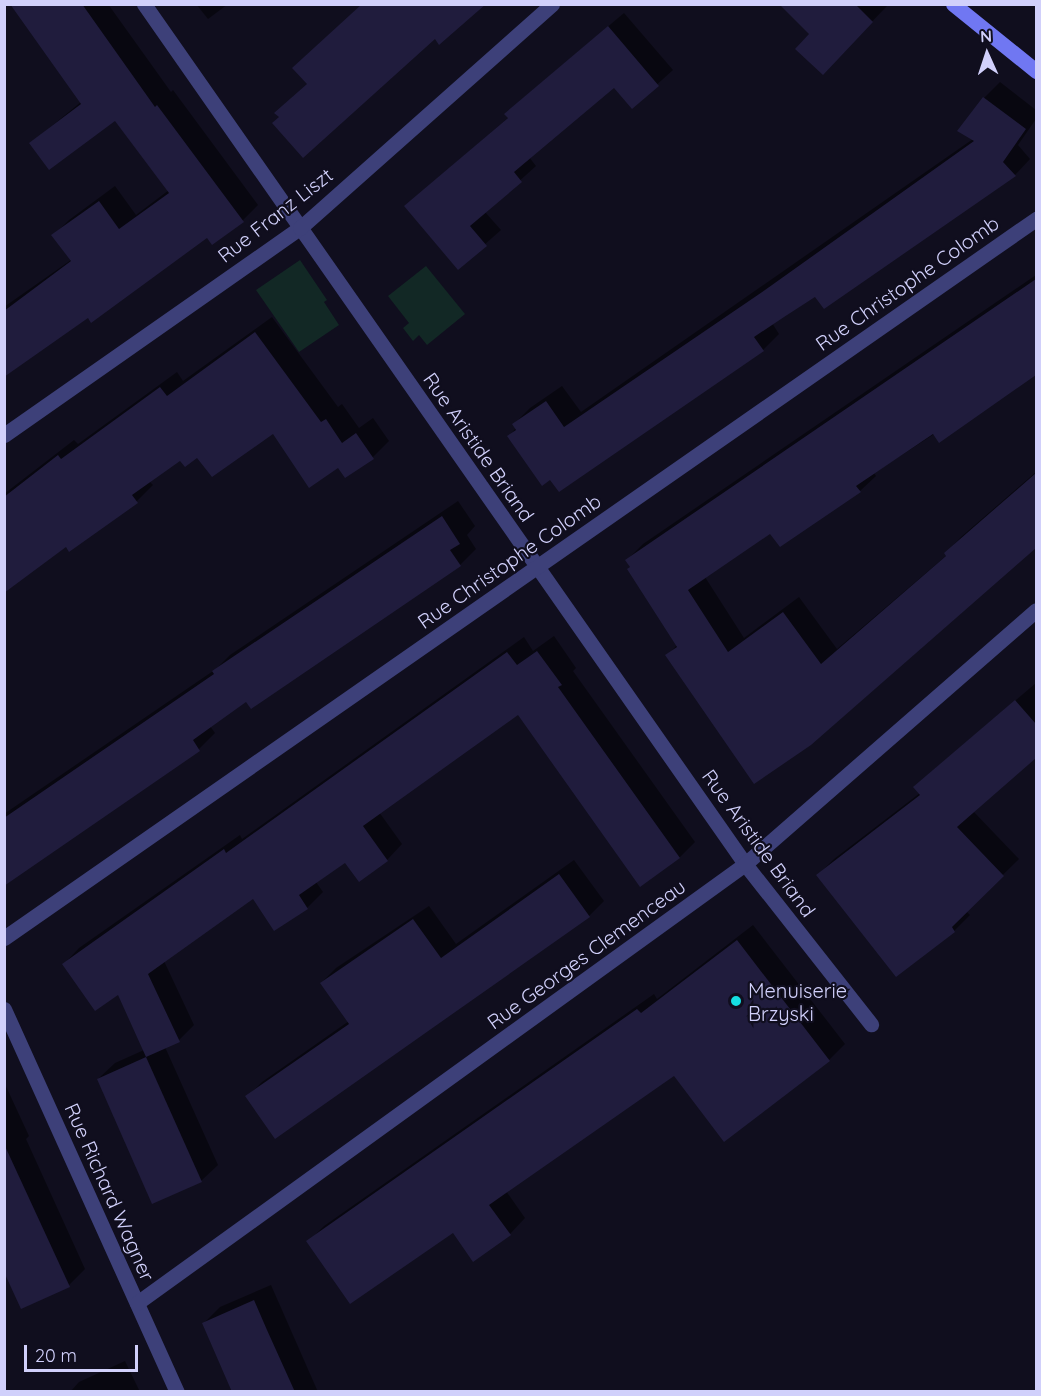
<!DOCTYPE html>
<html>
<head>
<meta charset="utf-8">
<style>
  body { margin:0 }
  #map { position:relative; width:1041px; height:1396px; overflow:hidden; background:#100e1e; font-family:Quicksand,sans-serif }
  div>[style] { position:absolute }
  .green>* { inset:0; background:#122825 }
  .shadow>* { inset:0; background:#0007 }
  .building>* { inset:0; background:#201c3d }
  .street>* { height:15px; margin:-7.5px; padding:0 7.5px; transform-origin:7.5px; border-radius:7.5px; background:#3d4079 }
  .secondary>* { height:15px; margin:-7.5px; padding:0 7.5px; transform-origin:7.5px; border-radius:7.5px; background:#7077f2 }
  .dots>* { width:16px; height:16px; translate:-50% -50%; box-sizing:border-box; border:3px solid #100e1e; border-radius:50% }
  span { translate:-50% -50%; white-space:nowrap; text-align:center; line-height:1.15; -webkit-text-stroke:4.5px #100e1e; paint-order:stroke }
  .street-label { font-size:20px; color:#d1d0fb }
  .poi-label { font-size:20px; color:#d1d0fb }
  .left { translate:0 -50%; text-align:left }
  .frame { position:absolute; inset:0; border:6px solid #d1d0fb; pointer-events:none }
  .north { position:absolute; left:957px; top:24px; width:60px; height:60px; -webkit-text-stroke:4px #100e1e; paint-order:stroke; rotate:357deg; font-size:16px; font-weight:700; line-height:24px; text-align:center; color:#d1d0fb }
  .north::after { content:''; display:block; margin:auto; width:21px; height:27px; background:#d1d0fb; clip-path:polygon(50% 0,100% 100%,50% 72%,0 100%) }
  .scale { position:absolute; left:24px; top:1345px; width:114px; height:27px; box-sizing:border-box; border:3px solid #d1d0fb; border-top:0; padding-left:8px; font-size:18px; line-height:21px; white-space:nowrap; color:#d1d0fb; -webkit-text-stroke:4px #100e1e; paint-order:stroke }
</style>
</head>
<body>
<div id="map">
  <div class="green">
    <i style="clip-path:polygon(300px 260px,327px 300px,324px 302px,339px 325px,299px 352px,256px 290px)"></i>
    <i style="clip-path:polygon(426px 266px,465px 314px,427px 345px,419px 335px,413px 341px,403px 328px,409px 323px,388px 296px)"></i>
  </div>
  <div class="shadow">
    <i style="clip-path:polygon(11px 4px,108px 4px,171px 92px,173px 90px,258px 205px,243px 220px,207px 236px,4px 375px,4px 307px,71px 260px,53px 236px,69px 220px,115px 186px,136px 215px,169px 190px,116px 119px,31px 143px,81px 102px)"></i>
    <i style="clip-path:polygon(196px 4px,228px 4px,208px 19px)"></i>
    <i style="clip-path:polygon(780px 4px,886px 4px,887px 6px,838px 57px)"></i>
    <i style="clip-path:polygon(624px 13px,673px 70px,632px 107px,614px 86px,529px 157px,536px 166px,485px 212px,501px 230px,458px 268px,406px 206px,509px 117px,521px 100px)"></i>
    <i style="clip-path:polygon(1000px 82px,1036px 110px,1036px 119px,1018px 145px,1030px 159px,1015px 175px,772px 323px,779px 334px,763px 350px,551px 478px,509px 436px,516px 428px,514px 424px,530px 408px,562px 386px,581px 412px,973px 139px,984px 98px)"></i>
    <i style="clip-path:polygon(1036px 275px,1036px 368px,874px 473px,876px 476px,860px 491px,771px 532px,705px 577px,744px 638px,799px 597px,837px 649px,947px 555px,946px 553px,961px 537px,1036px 472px,1036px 545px,810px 743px,667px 656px,677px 645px,627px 560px,643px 544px)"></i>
    <i style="clip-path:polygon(272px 317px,338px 407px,342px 404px,359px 428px,373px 418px,389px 441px,373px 457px,339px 466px,273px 432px,181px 458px,149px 481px,153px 485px,137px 501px,66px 545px,4px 591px,4px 494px,74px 440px,78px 444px,177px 372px,183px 381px)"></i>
    <i style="clip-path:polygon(458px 501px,475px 526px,467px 535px,476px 549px,460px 565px,247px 700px,210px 726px,215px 733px,199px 749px,4px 884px,4px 814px,216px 669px,230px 655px)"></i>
    <i style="clip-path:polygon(554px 636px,576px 668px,573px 671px,695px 842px,680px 857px,640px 885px,519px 713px,379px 812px,402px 844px,387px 860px,346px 861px,316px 882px,323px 892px,307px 908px,274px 929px,254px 897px,164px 961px,194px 1025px,179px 1040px,165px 1047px,218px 1165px,201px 1181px,98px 1079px,115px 1063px,144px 1050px,119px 992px,64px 964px,79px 948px,240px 835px,242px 839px,524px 637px,533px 651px)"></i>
    <i style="clip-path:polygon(1036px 683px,1036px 756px,973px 811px,1019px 859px,966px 911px,970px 915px,954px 931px,818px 875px,834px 859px,920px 793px,915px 787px,931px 772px)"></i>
    <i style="clip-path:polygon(574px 860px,604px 901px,589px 916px,275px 1136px,247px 1097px,262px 1082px,349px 1021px,321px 983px,336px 968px,429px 906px,456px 944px)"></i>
    <i style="clip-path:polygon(753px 925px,845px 1044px,829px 1060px,724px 1140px,675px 1074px,506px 1191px,525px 1218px,510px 1234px,453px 1231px,308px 1242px,324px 1226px,654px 994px,657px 999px)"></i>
    <i style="clip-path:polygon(4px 1082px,29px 1136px,26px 1139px,85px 1269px,69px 1285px,4px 1269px)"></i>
    <i style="clip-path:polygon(271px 1285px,318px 1392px,234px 1392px,203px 1324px,220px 1307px)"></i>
    <i style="clip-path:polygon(125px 1361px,140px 1392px,70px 1392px,79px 1382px)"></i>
  </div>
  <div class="building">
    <i style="clip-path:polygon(10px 4px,82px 4px,155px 107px,157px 105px,244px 222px,212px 245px,207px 238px,91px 323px,88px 318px,4px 377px,4px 311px,71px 261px,51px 235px,99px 201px,119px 229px,169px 193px,115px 121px,49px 170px,29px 143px,81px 104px)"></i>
    <i style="clip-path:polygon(362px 4px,486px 4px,439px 45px,435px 39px,303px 158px,272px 123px,279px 117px,274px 113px,307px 84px,292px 68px)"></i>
    <i style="clip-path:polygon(779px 4px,855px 4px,873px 22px,823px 75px,795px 49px,809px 34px)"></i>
    <i style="clip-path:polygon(608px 26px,659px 86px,632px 109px,614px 88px,514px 172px,522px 182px,470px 226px,487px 246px,458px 270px,404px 206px,508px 118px,504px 114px)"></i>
    <i style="clip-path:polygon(983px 97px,1026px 129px,1003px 162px,1016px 176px,824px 309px,815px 297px,784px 317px,754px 337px,764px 351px,559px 492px,550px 480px,542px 486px,507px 436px,516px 430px,512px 424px,546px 401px,564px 427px,765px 290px,974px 141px,957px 131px)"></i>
    <i style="clip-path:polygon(1036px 279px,1036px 375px,939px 443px,933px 434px,856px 486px,861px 492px,780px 547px,770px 534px,688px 590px,728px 652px,783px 612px,821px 664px,946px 556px,944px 553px,1036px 473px,1036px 548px,811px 745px,754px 784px,665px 655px,677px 647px,627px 569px,630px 567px,625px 560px)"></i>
    <i style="clip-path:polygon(255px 332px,321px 422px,326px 419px,342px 443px,356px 433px,374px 459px,345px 478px,338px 468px,309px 488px,273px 434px,212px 477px,197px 458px,185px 467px,180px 461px,132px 495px,138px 503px,69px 552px,66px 547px,4px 593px,4px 497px,58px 455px,61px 459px,160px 387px,167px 396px)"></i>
    <i style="clip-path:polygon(442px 516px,460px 544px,450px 550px,461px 566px,251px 709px,246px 702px,193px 740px,200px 751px,4px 886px,4px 818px,214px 674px,212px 671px)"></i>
    <i style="clip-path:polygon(537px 651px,562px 685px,558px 687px,680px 858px,640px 887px,518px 715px,363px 826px,388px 861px,359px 882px,345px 863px,299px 895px,308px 909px,274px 931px,253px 899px,148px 974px,180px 1042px,146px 1057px,118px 995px,95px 1011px,62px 964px,224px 849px,226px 853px,507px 652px,517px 665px)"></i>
    <i style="clip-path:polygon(1015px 700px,1036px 724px,1036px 758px,957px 827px,1004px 876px,952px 927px,955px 932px,896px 977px,816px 875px,920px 795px,913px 787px)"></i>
    <i style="clip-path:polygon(559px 874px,590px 917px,275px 1139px,245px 1096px,349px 1024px,320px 983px,413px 919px,441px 958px)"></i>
    <i style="clip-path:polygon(737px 940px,830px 1061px,724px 1142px,674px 1076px,489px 1205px,511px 1235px,473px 1262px,453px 1233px,350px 1304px,306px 1241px,637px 1009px,641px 1013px)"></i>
    <i style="clip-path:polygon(146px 1057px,202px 1182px,152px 1204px,97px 1079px)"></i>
    <i style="clip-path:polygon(4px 1144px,70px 1287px,21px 1309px,4px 1272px)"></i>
    <i style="clip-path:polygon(254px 1300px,267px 1330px,295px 1392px,232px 1392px,202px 1323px)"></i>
  </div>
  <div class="street">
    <i style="left:144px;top:4px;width:1049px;rotate:55.05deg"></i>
    <i style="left:745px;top:864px;width:204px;rotate:51.8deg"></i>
    <i style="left:4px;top:435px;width:361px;rotate:-35deg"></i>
    <i style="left:300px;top:228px;width:337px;rotate:-41.6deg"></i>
    <i style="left:4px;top:938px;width:1258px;rotate:-34.87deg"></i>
    <i style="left:4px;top:1009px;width:420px;rotate:65.7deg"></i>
    <i style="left:137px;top:1303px;width:750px;rotate:-35.83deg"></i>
    <i style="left:745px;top:864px;width:386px;rotate:-41.1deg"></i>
  </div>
  <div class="secondary">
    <i style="left:953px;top:4px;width:107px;rotate:38.9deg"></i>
  </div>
  <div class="dots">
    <i style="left:736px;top:1001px;background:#15dee2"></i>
  </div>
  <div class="street-label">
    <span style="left:275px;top:215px;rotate:-38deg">Rue Franz Liszt</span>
    <span style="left:907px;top:283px;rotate:-35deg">Rue Christophe Colomb</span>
    <span style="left:479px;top:447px;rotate:55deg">Rue Aristide Briand</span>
    <span style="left:509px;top:561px;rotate:-35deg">Rue Christophe Colomb</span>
    <span style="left:759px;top:843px;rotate:54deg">Rue Aristide Briand</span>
    <span style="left:586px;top:954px;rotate:-36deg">Rue Georges Clemenceau</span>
    <span style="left:110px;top:1192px;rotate:66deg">Rue Richard Wagner</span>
  </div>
  <div class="poi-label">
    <span class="left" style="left:748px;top:1002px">Menuiserie<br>Brzyski</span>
  </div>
  <div class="frame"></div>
  <div class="north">N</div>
  <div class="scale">20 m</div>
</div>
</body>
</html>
